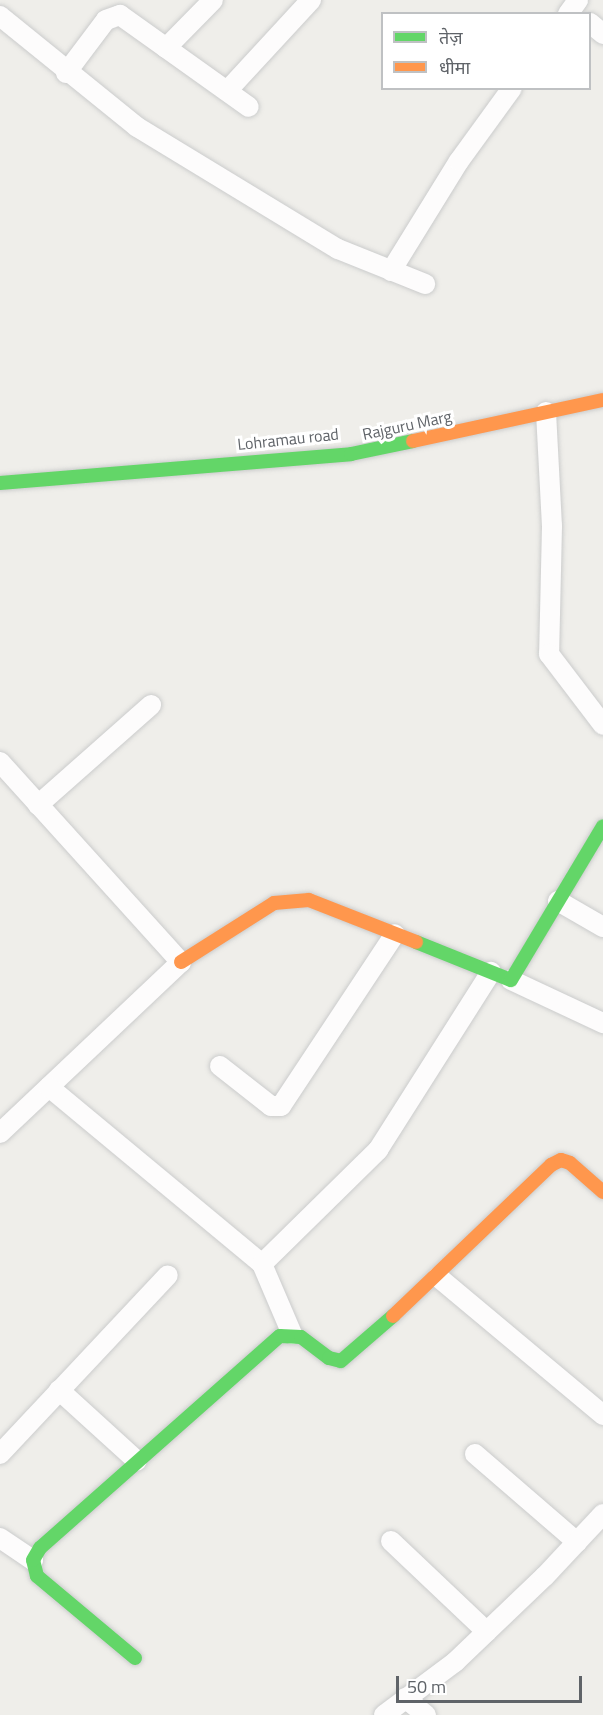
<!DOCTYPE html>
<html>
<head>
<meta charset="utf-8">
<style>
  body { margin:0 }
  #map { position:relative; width:603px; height:1715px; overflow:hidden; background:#efeeea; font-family:"Titillium Web","Noto Sans Devanagari",sans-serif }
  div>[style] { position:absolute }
  .roads { filter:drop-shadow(0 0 2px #cbcccc) drop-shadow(0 0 2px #cbcccc) }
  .street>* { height:20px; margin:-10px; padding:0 10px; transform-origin:10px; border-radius:10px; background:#fdfcfc }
  .fast>* { height:14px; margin:-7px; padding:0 7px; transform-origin:7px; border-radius:7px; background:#63d668 }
  .slow>* { height:14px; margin:-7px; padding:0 7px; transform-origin:7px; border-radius:7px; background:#ff974d }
  span { translate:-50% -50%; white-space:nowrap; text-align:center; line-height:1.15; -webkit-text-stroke:6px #fff; paint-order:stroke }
  .street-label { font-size:16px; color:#5f6368 }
  .legend { position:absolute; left:381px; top:12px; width:210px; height:78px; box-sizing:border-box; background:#fff; border:2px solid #bfc1c3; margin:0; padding:8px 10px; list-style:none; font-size:18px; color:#5f6368 }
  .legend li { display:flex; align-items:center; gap:12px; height:30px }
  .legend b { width:30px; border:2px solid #bfc1c3 }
  .scale { position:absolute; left:396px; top:1676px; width:186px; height:27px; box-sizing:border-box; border:3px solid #5f6368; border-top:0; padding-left:8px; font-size:18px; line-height:21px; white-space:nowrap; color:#5f6368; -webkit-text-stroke:4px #fff; paint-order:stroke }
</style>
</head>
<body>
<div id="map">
  <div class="roads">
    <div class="street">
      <i style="left:568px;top:14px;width:17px;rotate:-54deg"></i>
      <i style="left:0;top:16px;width:176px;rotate:39deg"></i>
      <i style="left:137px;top:127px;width:235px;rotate:31.3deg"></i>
      <i style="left:338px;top:249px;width:94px;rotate:21.9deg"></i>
      <i style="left:590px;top:23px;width:17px;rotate:40deg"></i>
      <i style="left:166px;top:48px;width:67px;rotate:-45.6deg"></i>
      <i style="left:66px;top:73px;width:66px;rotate:-53deg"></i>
      <i style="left:106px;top:20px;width:15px;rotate:-20deg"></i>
      <i style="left:120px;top:15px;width:158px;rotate:35.5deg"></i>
      <i style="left:227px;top:91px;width:124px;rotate:-47.3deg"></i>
      <i style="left:391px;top:271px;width:129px;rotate:-58.3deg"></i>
      <i style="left:459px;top:161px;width:90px;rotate:-54deg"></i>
      <i style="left:546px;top:412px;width:114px;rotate:87deg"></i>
      <i style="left:552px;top:526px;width:128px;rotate:91.3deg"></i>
      <i style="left:549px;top:654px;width:89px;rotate:52.7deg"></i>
      <i style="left:0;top:762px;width:270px;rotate:47.9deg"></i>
      <i style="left:181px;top:962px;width:249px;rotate:136.6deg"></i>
      <i style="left:38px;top:805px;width:151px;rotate:-41.5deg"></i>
      <i style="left:558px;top:901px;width:52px;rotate:30deg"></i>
      <i style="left:511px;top:980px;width:102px;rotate:25.1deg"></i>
      <i style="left:220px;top:1066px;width:65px;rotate:38.1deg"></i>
      <i style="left:271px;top:1106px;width:10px"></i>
      <i style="left:281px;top:1106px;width:206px;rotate:-56.5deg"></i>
      <i style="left:49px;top:1087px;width:277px;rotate:39.7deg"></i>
      <i style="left:438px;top:1277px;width:215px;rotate:39.9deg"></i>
      <i style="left:292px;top:1334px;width:76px;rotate:-113.2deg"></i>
      <i style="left:262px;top:1264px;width:163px;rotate:-44.5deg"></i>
      <i style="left:378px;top:1150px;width:211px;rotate:-57.6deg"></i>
      <i style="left:59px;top:1390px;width:105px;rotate:42.3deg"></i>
      <i style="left:0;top:1454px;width:245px;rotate:-46.8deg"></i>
      <i style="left:475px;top:1454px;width:135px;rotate:40.8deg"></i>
      <i style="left:0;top:1538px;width:40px;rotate:34deg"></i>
      <i style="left:391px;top:1541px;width:132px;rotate:43.5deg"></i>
      <i style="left:405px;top:1698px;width:27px;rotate:39deg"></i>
      <i style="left:384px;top:1715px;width:89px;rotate:-36.7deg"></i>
      <i style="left:455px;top:1662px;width:124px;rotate:-43.7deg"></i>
      <i style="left:545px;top:1576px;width:85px;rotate:-46.9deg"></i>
    </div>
    <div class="fast">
      <i style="left:0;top:483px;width:352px;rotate:-4.7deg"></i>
      <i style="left:351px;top:454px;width:63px;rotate:-11.8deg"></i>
      <i style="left:416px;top:942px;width:102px;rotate:21.8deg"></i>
      <i style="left:511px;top:980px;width:179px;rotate:-59.1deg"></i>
      <i style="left:135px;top:1658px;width:128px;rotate:-140.1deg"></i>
      <i style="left:37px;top:1576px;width:16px;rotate:-104deg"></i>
      <i style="left:33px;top:1560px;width:14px;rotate:-60deg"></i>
      <i style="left:40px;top:1548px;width:320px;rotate:-41.5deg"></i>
      <i style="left:280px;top:1336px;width:21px;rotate:3deg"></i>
      <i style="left:301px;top:1337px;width:35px;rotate:37deg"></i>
      <i style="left:329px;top:1358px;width:12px;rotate:14deg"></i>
      <i style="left:341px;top:1361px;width:69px;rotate:-40.9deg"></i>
    </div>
    <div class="slow">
      <i style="left:413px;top:441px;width:194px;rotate:-12.2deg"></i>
      <i style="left:181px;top:962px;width:110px;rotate:-32.4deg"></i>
      <i style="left:274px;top:903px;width:35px;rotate:-5deg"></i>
      <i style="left:309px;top:900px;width:115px;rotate:21.4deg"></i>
      <i style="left:393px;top:1316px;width:219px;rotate:-43.7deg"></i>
      <i style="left:551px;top:1165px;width:11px;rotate:-27deg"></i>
      <i style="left:561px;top:1160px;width:9px;rotate:18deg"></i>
      <i style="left:570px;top:1163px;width:44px;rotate:41.3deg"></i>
    </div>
  </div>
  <div class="street-label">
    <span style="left:407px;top:425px;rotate:-12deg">Rajguru Marg</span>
    <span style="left:288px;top:439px;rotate:-6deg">Lohramau road</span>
  </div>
  <ul class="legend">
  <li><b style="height:8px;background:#63d668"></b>तेज़</li>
  <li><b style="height:8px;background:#ff974d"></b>धीमा</li>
  </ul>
  <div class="scale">50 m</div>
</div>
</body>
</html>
